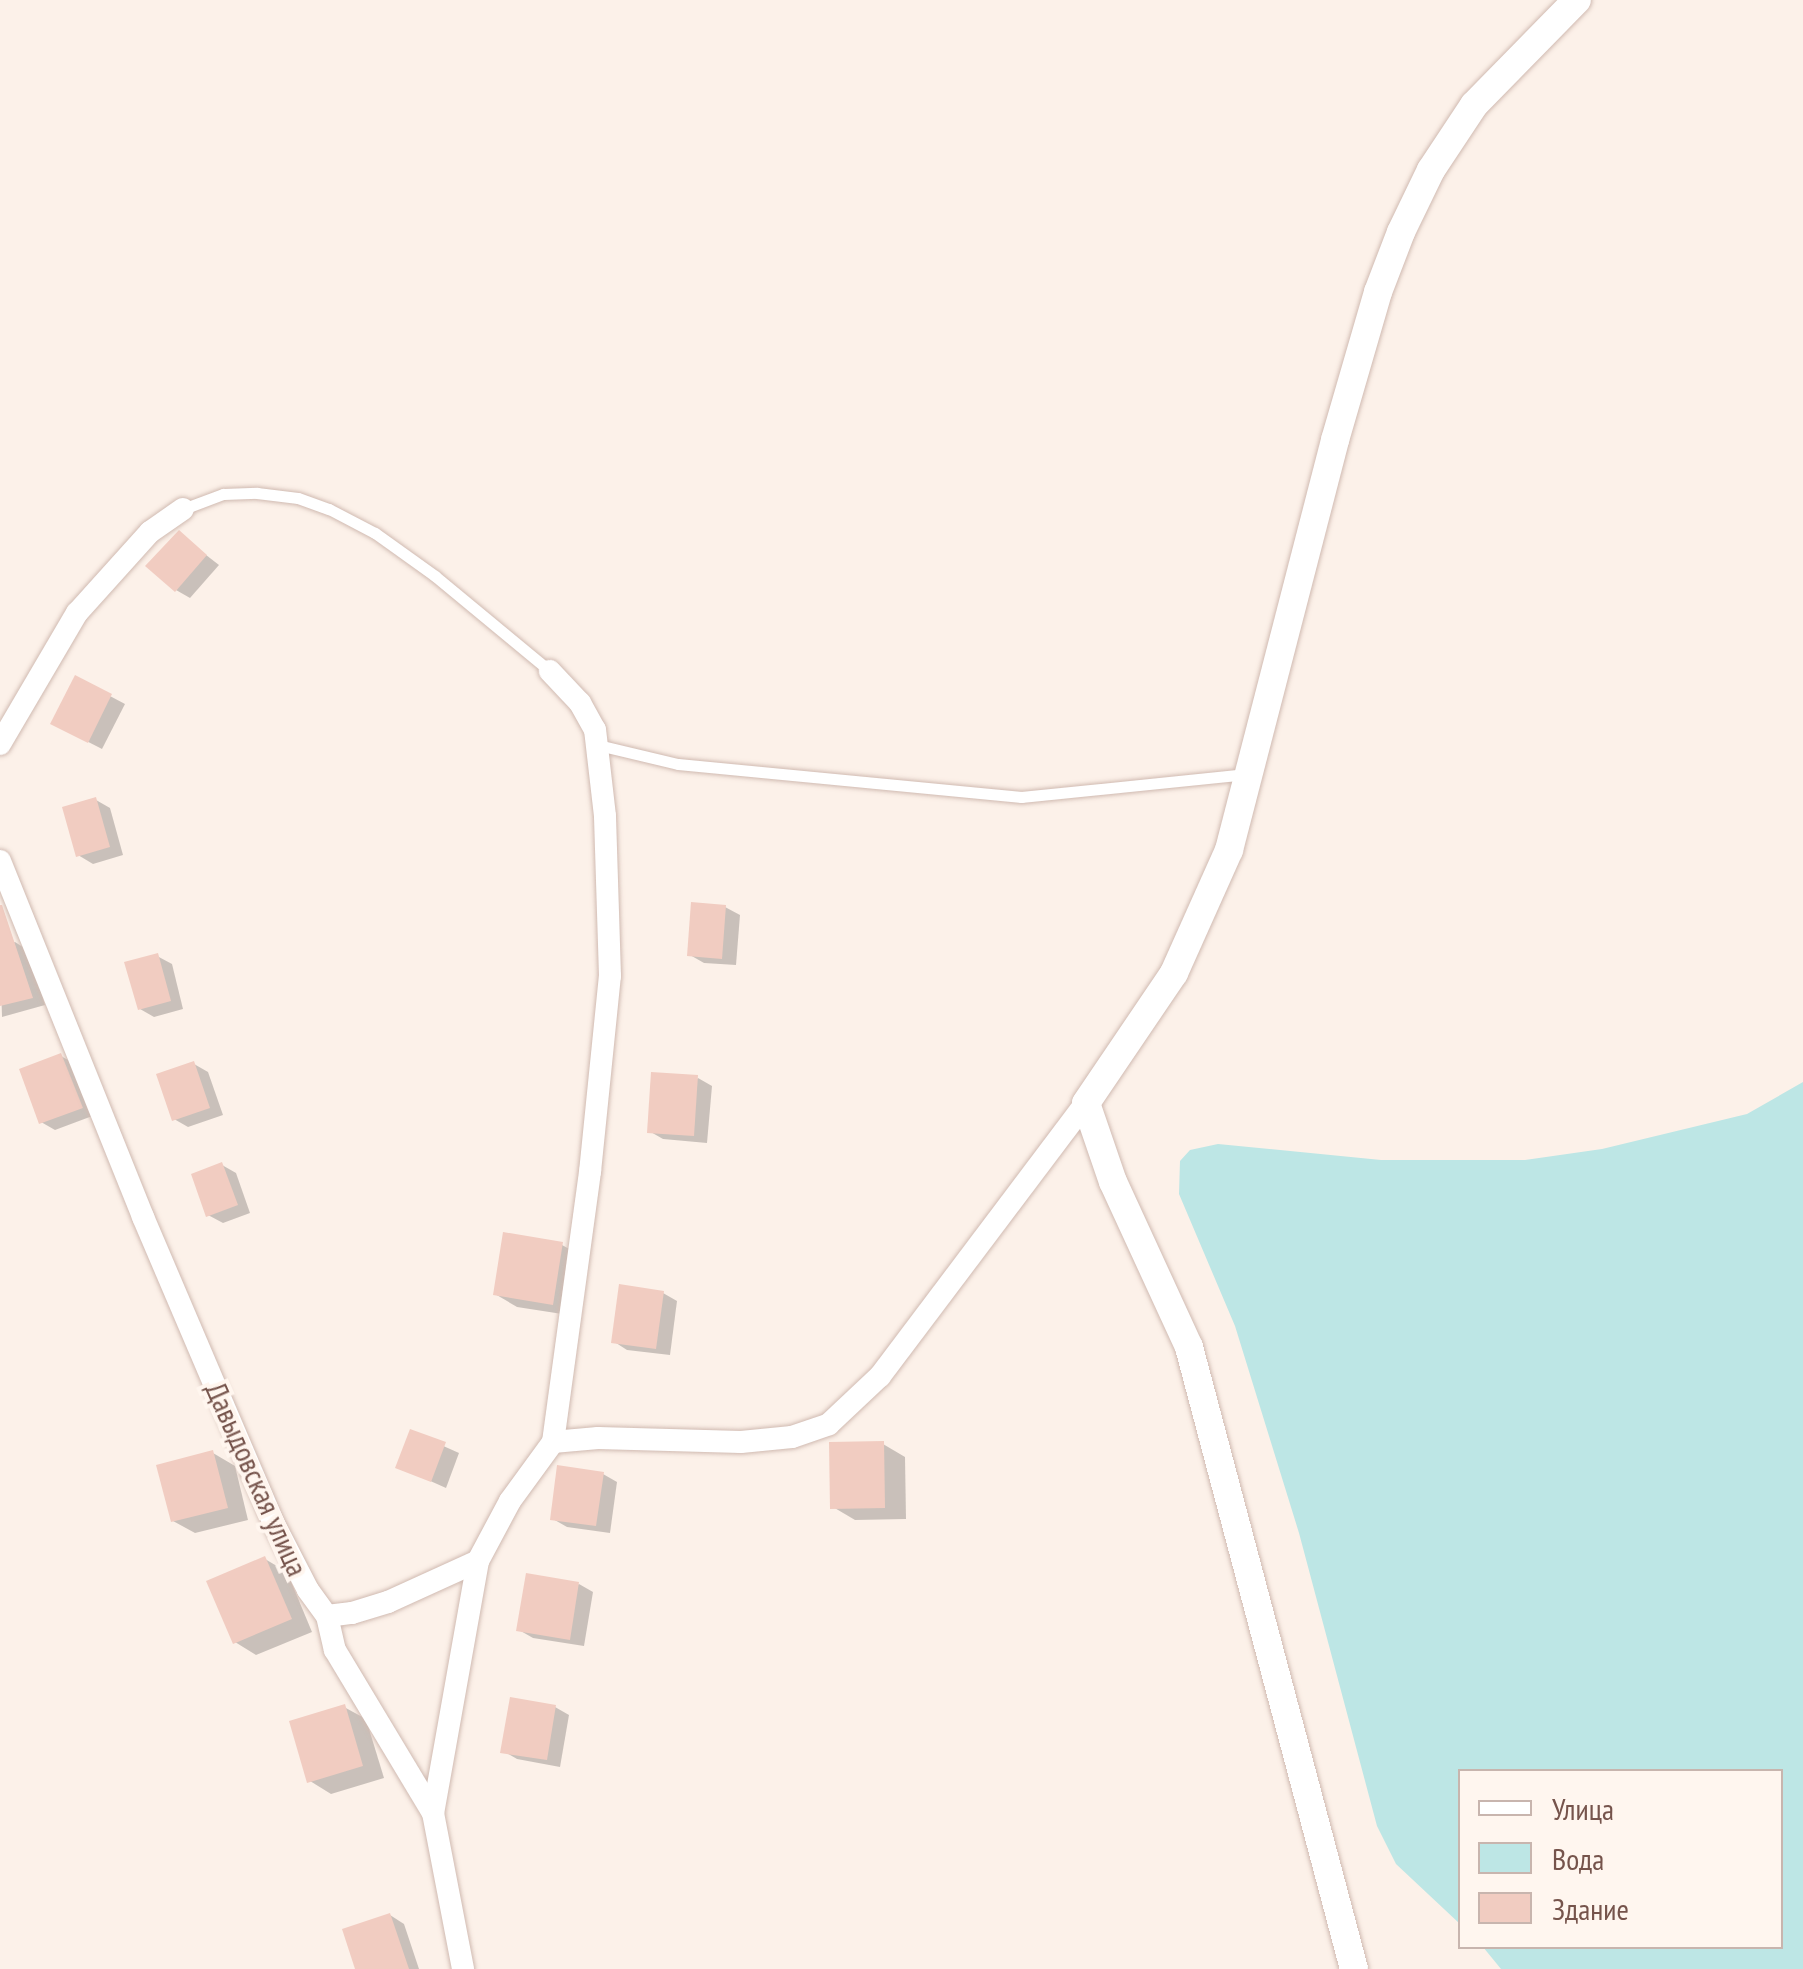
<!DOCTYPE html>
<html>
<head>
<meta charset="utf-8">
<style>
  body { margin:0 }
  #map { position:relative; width:1803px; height:1969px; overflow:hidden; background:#fcf1e9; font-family:"PT Sans Narrow",sans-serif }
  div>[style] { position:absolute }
  .water>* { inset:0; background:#bde6e5 }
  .shadow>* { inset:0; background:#0003 }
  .building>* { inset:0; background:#f1ccc1 }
  .roads { filter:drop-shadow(0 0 2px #d0bab1) drop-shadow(0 0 2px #d0bab1) }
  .service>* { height:11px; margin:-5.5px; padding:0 5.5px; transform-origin:5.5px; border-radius:5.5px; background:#fff }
  .minor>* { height:22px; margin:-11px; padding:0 11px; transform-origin:11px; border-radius:11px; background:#fff }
  .tertiary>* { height:28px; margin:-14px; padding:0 14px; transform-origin:14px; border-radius:14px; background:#fff }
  span { translate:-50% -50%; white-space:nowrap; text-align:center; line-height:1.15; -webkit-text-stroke:8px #fff6ef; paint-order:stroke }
  .street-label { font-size:30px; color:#76544c }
  .legend { position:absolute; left:1458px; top:1769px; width:325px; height:180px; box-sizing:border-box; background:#fff6ef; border:2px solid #c8b5ae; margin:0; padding:12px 18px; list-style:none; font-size:30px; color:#76544c }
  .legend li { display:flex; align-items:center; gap:20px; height:50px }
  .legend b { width:50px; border:2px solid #c8b5ae }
</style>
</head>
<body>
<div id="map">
  <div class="water">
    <i style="clip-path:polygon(1803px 1082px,1803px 1969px,1501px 1969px,1483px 1947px,1780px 1946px,1780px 1772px,1460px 1772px,1460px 1924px,1396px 1864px,1377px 1826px,1299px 1533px,1235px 1326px,1179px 1194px,1180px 1161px,1190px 1150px,1218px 1144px,1381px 1160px,1525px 1160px,1602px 1149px,1747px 1114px)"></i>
  </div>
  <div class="shadow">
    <i style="clip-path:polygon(179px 534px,219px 565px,190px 598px,176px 590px)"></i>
    <i style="clip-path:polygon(76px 678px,125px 704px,102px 749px,67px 731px)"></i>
    <i style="clip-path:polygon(96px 800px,110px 808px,123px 855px,93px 864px,78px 855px)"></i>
    <i style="clip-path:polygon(725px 907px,740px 915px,736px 965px,704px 963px,690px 955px)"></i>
    <i style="clip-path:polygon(15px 942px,29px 951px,45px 1005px,2px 1017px,0 947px)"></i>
    <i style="clip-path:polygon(157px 956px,172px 964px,183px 1009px,154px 1017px,140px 1009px)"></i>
    <i style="clip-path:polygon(61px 1056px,75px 1064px,95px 1115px,55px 1130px,41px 1122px)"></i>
    <i style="clip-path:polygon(194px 1064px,208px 1072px,223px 1115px,188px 1127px,174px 1119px)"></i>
    <i style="clip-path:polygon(698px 1078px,712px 1086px,707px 1143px,663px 1139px,649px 1131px)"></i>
    <i style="clip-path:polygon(222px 1165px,236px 1173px,250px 1213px,223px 1223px,208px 1215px)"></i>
    <i style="clip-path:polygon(562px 1245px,584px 1257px,575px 1316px,517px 1307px,495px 1294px)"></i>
    <i style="clip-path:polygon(663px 1293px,677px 1301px,670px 1355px,627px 1350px,613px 1341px)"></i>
    <i style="clip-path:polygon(412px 1432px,459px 1453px,446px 1488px,399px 1467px)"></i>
    <i style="clip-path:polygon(883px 1444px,905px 1457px,906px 1519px,855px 1520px,833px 1507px)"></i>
    <i style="clip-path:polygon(213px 1453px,235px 1466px,248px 1520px,195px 1533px,173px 1521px)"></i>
    <i style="clip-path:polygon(603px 1474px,617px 1482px,610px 1533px,567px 1527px,553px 1519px)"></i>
    <i style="clip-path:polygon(265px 1559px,287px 1572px,312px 1632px,256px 1655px,235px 1642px)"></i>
    <i style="clip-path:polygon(579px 1584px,593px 1592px,584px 1646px,533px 1638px,519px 1630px)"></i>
    <i style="clip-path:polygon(344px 1707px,366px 1719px,384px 1778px,331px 1794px,310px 1781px)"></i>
    <i style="clip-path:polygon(555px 1707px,569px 1715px,560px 1767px,517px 1759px,503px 1751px)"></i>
    <i style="clip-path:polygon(390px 1915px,404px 1924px,419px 1969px,357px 1969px)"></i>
  </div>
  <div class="building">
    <i style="clip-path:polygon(179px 530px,207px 555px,175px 592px,145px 566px)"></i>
    <i style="clip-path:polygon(75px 675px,112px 694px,88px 743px,50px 724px)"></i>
    <i style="clip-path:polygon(96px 797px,110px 847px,76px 857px,62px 807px)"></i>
    <i style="clip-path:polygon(691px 902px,726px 905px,722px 959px,687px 956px)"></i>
    <i style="clip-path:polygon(2px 905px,33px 998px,0 1006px,0 905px)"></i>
    <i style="clip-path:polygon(158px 953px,171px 1001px,138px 1010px,124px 962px)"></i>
    <i style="clip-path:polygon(61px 1053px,83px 1108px,39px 1124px,19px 1069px)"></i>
    <i style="clip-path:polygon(194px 1061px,210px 1108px,172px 1121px,156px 1074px)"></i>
    <i style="clip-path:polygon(651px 1072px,698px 1075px,694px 1136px,647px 1133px)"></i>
    <i style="clip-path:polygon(222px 1162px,238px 1205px,206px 1217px,191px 1174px)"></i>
    <i style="clip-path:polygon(503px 1232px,563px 1242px,553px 1305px,493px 1295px)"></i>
    <i style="clip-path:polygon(619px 1284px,664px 1291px,656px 1349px,611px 1343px)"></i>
    <i style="clip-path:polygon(410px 1429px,446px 1442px,431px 1482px,395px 1468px)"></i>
    <i style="clip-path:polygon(884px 1441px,885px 1508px,830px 1509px,829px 1442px)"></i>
    <i style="clip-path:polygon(213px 1450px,228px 1508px,171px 1522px,156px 1465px)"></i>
    <i style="clip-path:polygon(557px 1465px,604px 1472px,596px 1526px,550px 1520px)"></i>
    <i style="clip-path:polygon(265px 1556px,292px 1619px,233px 1644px,206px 1581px)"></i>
    <i style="clip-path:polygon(526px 1573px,579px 1582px,570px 1640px,516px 1631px)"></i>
    <i style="clip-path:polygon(510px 1697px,556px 1705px,547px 1760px,500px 1753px)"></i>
    <i style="clip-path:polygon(345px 1704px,363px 1766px,307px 1783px,289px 1721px)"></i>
    <i style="clip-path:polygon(390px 1913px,409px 1969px,355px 1969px,342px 1929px)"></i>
  </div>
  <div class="roads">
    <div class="service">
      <i style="left:183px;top:509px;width:43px;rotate:-20.6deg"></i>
      <i style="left:223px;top:494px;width:34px;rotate:-2deg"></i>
      <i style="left:257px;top:493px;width:41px;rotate:7deg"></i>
      <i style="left:298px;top:498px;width:33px;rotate:20deg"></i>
      <i style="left:329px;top:509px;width:52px;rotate:27.6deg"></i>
      <i style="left:375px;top:533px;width:74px;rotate:35.6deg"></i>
      <i style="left:435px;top:576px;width:149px;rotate:39.6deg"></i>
      <i style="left:598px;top:745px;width:82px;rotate:13.4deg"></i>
      <i style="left:678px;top:764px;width:345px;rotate:5.5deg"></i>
      <i style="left:1021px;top:797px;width:227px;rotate:-5.8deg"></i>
    </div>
    <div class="minor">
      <i style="left:0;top:744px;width:152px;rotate:-59.6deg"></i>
      <i style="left:77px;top:613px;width:109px;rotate:-48deg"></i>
      <i style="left:150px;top:532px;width:40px;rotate:-34.9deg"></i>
      <i style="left:0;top:861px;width:384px;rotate:68.1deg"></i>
      <i style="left:143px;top:1217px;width:332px;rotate:66.9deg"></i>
      <i style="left:273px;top:1522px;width:76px;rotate:62.8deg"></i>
      <i style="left:308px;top:1590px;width:32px;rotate:54deg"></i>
      <i style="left:327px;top:1616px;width:25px;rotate:-7deg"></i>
      <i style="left:352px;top:1613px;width:38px;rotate:-17deg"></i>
      <i style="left:388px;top:1602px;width:99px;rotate:-24.5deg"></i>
      <i style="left:478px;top:1561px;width:256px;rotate:100.1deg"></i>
      <i style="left:433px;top:1813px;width:159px;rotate:79.1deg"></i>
      <i style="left:553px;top:1442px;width:45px;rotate:-5.1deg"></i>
      <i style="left:598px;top:1438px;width:143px;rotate:1.6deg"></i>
      <i style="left:741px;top:1442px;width:51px;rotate:-5.6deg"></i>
      <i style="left:792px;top:1437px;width:39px;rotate:-19deg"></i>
      <i style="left:829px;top:1424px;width:70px;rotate:-43.3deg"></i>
      <i style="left:880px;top:1376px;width:342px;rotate:-53deg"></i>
      <i style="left:478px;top:1561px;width:68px;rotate:-61.9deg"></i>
      <i style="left:510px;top:1501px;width:73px;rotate:-53.9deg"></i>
      <i style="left:553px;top:1442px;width:273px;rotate:-82.2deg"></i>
      <i style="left:590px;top:1172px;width:197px;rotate:-84.2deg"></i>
      <i style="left:610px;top:976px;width:160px;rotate:-91.8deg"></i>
      <i style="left:605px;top:816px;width:87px;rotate:-96.6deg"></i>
      <i style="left:595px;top:730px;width:31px;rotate:-119deg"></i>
      <i style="left:580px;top:703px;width:44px;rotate:-133.2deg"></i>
      <i style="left:327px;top:1616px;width:35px;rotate:77deg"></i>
      <i style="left:335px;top:1650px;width:190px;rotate:59deg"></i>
    </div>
    <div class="tertiary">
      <i style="left:1354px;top:1969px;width:644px;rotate:-104.86deg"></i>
      <i style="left:1189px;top:1347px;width:182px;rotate:-114.7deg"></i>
      <i style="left:1113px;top:1182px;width:83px;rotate:-108.9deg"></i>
      <i style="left:1086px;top:1103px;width:157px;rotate:-55.9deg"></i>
      <i style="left:1174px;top:973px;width:135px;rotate:-65.9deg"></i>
      <i style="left:1229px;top:850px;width:423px;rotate:-75.5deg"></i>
      <i style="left:1335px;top:440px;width:154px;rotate:-73.8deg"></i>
      <i style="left:1378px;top:292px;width:64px;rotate:-69deg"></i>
      <i style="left:1401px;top:232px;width:69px;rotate:-64.2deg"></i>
      <i style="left:1431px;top:170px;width:78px;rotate:-56.5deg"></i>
      <i style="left:1474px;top:105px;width:147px;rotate:-45.6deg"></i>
    </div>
  </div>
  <div class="street-label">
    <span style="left:257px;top:1479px;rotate:66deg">Давыдовская улица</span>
  </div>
  <ul class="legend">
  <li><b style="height:12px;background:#fff"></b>Улица</li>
  <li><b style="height:28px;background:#bde6e5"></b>Вода</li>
  <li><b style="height:28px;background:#f1ccc1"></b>Здание</li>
  </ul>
</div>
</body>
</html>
